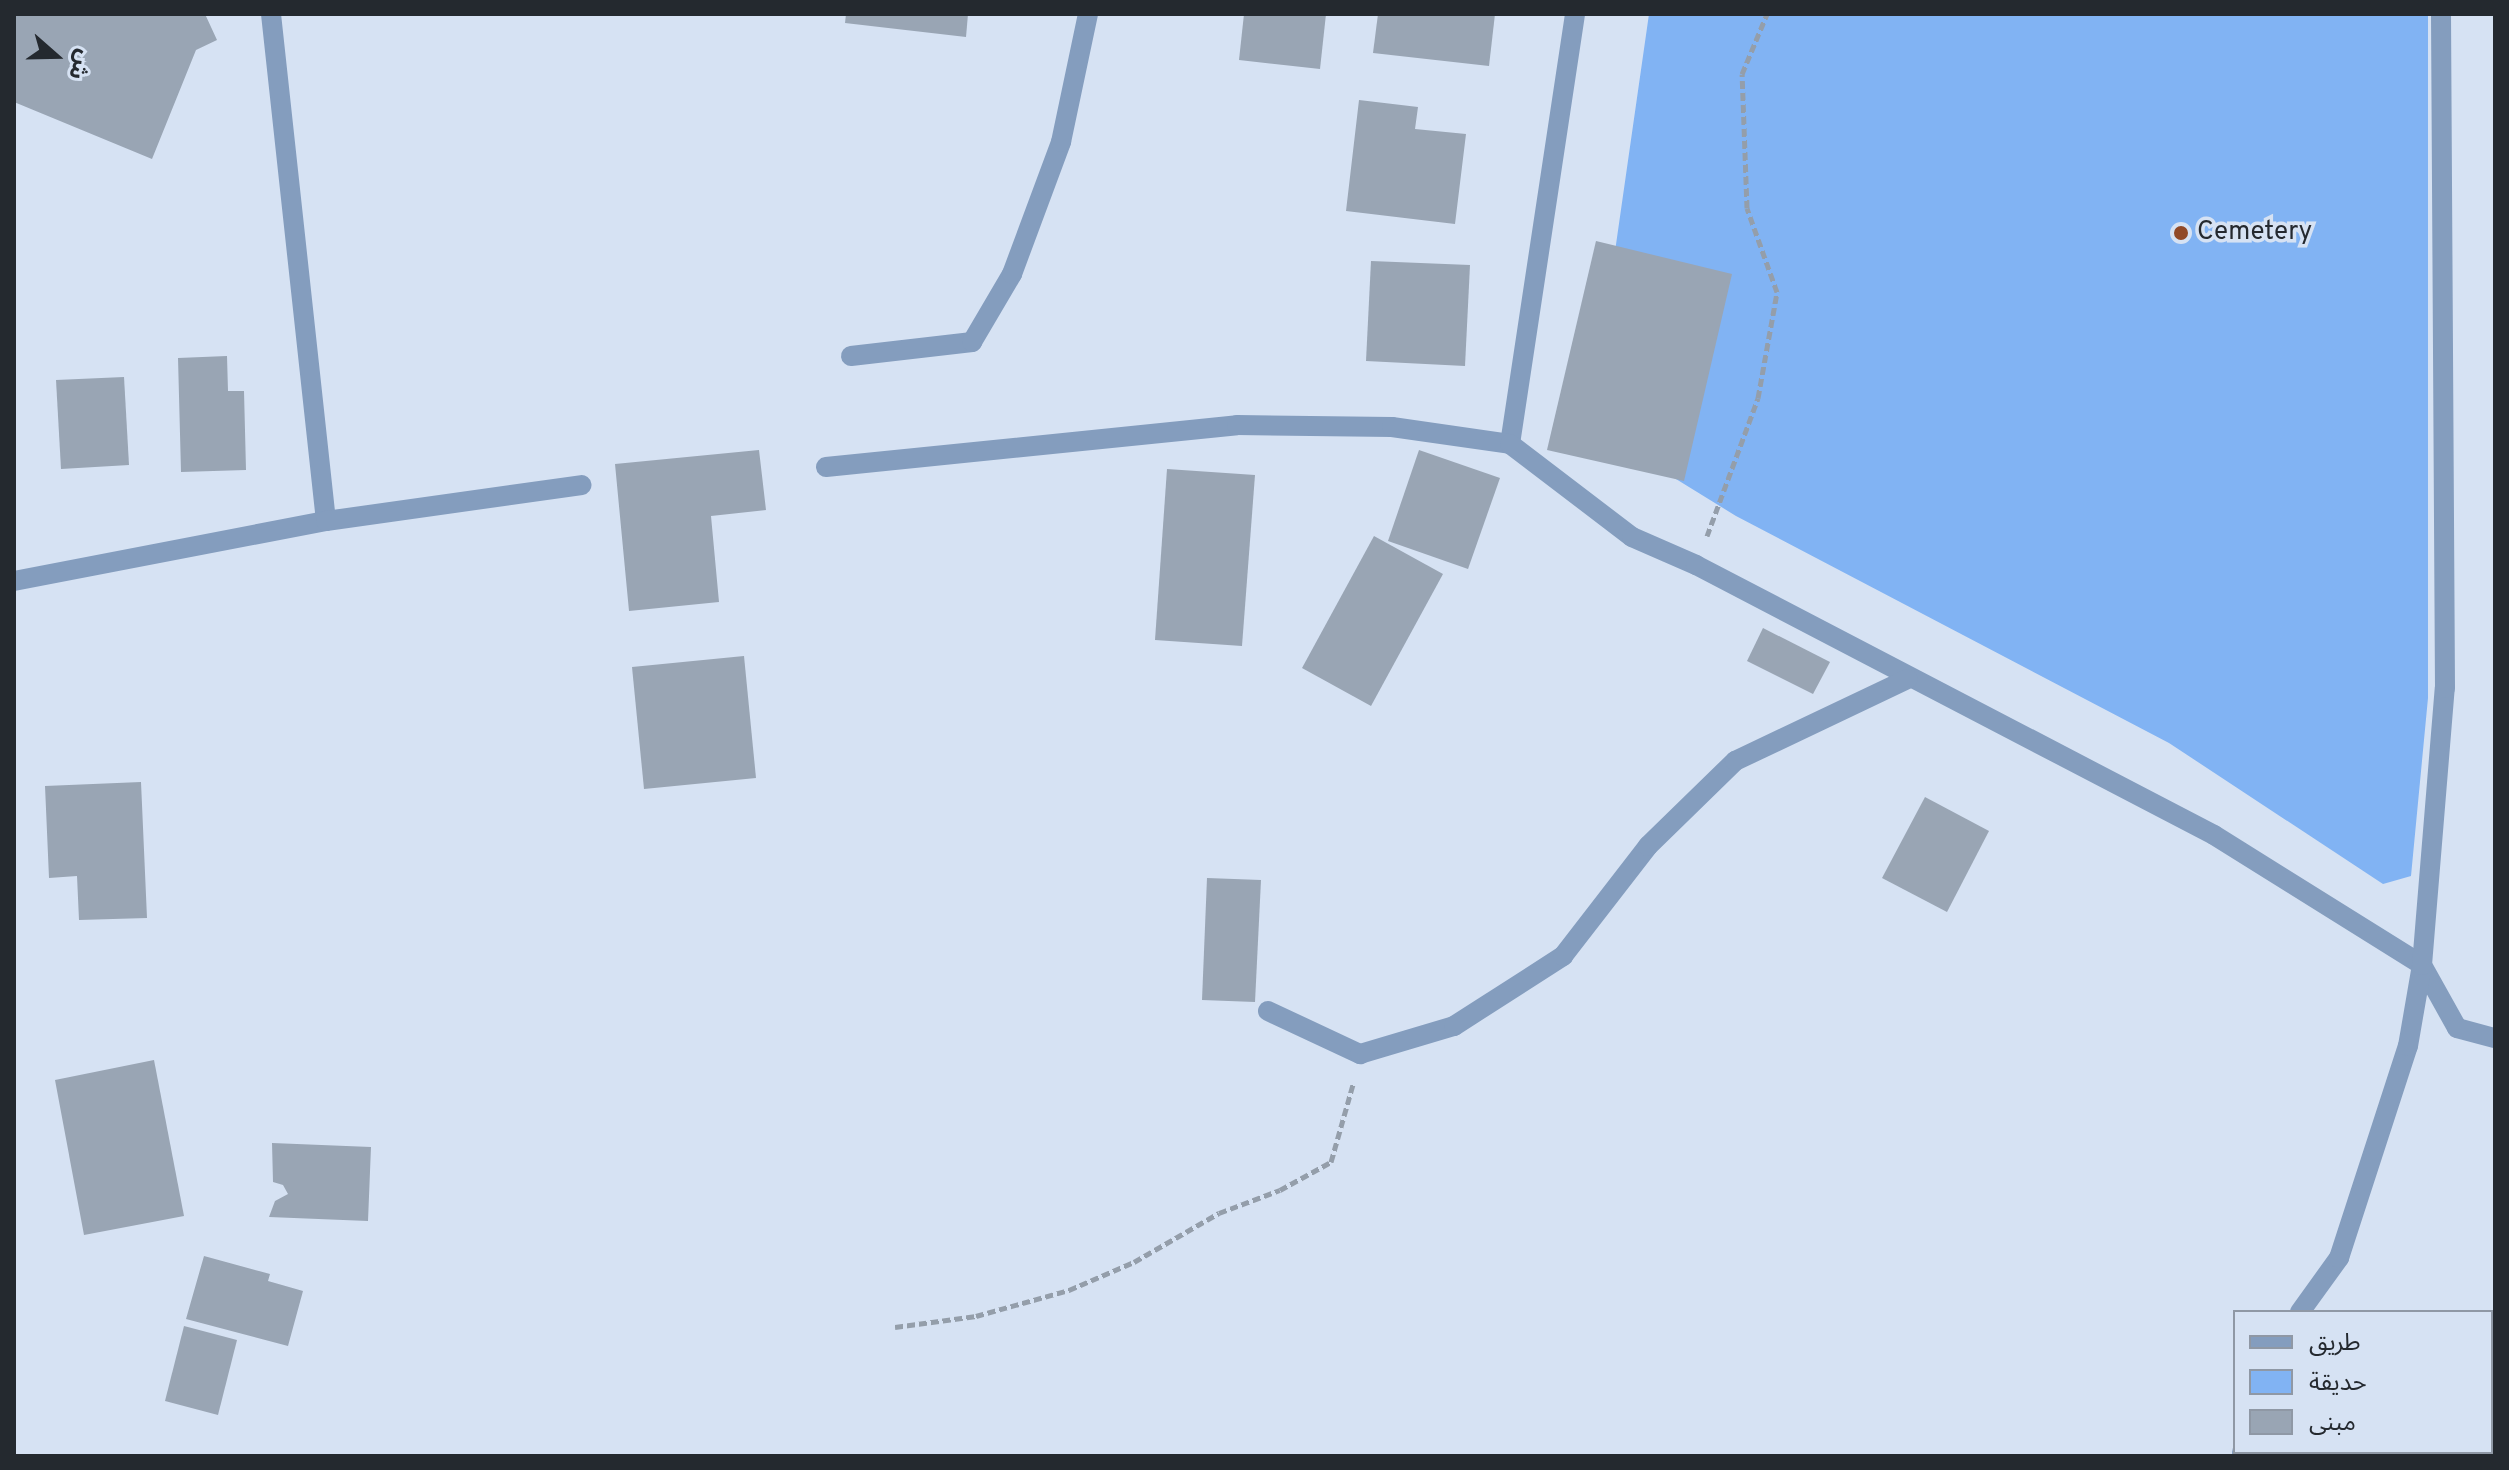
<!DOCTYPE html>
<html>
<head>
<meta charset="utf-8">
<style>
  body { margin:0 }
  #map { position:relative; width:2509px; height:1470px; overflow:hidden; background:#d6e2f3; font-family:Overpass,"Noto Sans Arabic",sans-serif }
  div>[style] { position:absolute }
  .green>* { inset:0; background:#81b3f3 }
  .building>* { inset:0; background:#99a5b4 }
  .path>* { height:5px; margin-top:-2.5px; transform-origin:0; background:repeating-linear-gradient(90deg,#949eaa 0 8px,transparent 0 12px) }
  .minor>* { height:20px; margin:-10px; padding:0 10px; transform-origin:10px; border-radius:10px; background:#849dbe }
  .dots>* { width:22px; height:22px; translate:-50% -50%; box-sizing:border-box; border:4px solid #d6e2f3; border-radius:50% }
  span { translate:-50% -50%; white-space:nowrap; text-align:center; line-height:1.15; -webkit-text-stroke:7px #d6e2f3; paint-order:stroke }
  .poi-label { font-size:26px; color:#24292f }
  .left { translate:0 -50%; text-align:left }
  .frame { position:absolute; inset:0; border:16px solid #24292f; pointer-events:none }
  .legend { position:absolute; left:2233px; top:1310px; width:260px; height:144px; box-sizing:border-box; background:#d6e2f3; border:2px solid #8f98a5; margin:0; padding:10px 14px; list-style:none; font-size:24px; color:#24292f }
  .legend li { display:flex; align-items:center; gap:16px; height:40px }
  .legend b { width:40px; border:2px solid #8f98a5 }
  .north { position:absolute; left:16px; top:16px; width:80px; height:80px; -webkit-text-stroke:6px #d6e2f3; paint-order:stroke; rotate:110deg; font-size:22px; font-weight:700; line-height:32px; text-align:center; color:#24292f }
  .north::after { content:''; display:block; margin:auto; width:28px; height:36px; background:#24292f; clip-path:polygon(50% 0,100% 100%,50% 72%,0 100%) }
</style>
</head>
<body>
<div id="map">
  <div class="green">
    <i style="clip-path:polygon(1649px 14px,2428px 14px,2428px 698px,2411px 876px,2383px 884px,2169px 743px,1736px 516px,1590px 426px)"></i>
  </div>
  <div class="building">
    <i style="clip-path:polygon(14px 14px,205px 14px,217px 40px,196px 50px,152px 159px,14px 102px)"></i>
    <i style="clip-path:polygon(846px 14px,968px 14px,966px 37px,845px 23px)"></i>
    <i style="clip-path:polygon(1244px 14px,1326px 14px,1320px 69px,1239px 60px)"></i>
    <i style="clip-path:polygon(1378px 14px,1495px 14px,1489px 66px,1373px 53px)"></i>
    <i style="clip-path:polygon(1359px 100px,1418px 107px,1415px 129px,1466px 134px,1455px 224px,1346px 211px)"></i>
    <i style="clip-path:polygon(1596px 241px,1732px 274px,1684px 481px,1547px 450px)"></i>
    <i style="clip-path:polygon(1371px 261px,1470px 265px,1465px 366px,1366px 361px)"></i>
    <i style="clip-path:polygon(227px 356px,228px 391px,244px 391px,246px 470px,181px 472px,178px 358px)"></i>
    <i style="clip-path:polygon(124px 377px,129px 465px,61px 469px,56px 380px)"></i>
    <i style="clip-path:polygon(759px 450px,766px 510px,711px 516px,719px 602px,629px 611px,615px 464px)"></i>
    <i style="clip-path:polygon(1419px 450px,1500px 478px,1468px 569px,1388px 541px)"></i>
    <i style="clip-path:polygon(1167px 469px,1255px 475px,1242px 646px,1155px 640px)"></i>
    <i style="clip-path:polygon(1374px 536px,1443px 574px,1371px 706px,1302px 668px)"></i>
    <i style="clip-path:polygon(1763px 628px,1830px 662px,1813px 694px,1747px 661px)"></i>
    <i style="clip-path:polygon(744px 656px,756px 778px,644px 789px,632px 667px)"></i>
    <i style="clip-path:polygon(141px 782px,147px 918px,79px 920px,77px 876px,49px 878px,45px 786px)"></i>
    <i style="clip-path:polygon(1925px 797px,1989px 831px,1947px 912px,1882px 878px)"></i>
    <i style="clip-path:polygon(1207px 878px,1261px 880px,1255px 1002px,1202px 1000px)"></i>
    <i style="clip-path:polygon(154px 1060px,184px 1216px,84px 1235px,55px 1080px)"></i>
    <i style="clip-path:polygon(272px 1143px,371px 1147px,368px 1221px,269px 1217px,275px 1201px,288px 1194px,283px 1185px,273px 1182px)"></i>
    <i style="clip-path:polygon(204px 1256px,270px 1274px,268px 1281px,303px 1291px,288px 1346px,186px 1319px)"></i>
    <i style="clip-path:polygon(184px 1326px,237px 1340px,218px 1415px,165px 1401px)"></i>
  </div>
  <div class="path">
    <i style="left:1707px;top:536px;width:147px;rotate:-69.7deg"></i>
    <i style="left:1758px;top:398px;width:108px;rotate:-79.8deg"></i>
    <i style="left:1777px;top:292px;width:89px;rotate:-109.7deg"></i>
    <i style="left:1747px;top:208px;width:134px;rotate:-92.1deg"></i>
    <i style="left:1742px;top:74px;width:65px;rotate:-67.4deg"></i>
    <i style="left:895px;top:1327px;width:82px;rotate:-7.7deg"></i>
    <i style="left:976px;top:1316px;width:97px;rotate:-15.6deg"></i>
    <i style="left:1069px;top:1290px;width:71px;rotate:-23.3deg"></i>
    <i style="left:1134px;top:1262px;width:98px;rotate:-30deg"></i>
    <i style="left:1219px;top:1213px;width:65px;rotate:-20.7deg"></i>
    <i style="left:1280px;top:1190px;width:58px;rotate:-28.8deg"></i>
    <i style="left:1331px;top:1162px;width:81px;rotate:-74.2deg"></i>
  </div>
  <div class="minor">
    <i style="left:271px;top:14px;width:510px;rotate:83.81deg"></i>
    <i style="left:851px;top:356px;width:122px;rotate:-6.6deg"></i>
    <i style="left:972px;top:342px;width:79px;rotate:-59.5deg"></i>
    <i style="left:1012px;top:274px;width:141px;rotate:-69.6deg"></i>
    <i style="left:1061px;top:142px;width:131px;rotate:-78.1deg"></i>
    <i style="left:1510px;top:444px;width:435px;rotate:-81.4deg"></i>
    <i style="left:826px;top:467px;width:413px;rotate:-5.8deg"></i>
    <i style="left:1237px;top:425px;width:155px;rotate:0.7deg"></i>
    <i style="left:1392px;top:427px;width:119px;rotate:8.2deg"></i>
    <i style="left:1510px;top:444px;width:153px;rotate:37.3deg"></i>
    <i style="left:1632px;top:537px;width:70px;rotate:23.6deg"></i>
    <i style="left:1696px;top:565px;width:584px;rotate:27.53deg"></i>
    <i style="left:2214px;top:835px;width:245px;rotate:32deg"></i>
    <i style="left:2422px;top:965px;width:72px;rotate:60.9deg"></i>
    <i style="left:2457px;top:1028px;width:39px;rotate:15deg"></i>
    <i style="left:14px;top:581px;width:318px;rotate:-10.9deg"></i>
    <i style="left:326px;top:521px;width:258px;rotate:-8deg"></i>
    <i style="left:1268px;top:1011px;width:102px;rotate:25.1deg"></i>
    <i style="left:1360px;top:1054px;width:98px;rotate:-16.6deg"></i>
    <i style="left:1454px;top:1026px;width:130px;rotate:-32.7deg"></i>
    <i style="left:1563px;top:956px;width:139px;rotate:-52.3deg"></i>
    <i style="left:1648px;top:846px;width:122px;rotate:-44.3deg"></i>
    <i style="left:1735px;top:761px;width:191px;rotate:-25.4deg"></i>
    <i style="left:2300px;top:1312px;width:67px;rotate:-54.2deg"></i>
    <i style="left:2339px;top:1258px;width:223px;rotate:-72deg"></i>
    <i style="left:2408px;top:1046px;width:82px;rotate:-80.2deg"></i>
    <i style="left:2422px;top:965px;width:278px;rotate:-85.3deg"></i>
    <i style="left:2445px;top:688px;width:674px;rotate:-90.34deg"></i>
    <i style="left:2242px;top:1452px;width:4px;rotate:90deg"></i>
  </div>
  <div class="dots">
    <i style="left:2181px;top:233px;background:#914926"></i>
  </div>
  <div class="poi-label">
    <span class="left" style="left:2197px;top:233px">Cemetery</span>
  </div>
  <div class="frame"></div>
  <ul class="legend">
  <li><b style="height:10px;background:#849dbe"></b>طريق</li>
  <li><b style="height:22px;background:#81b3f3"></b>حديقة</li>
  <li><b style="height:22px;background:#99a5b4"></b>مبنى</li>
  </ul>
  <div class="north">ش</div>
</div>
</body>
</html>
